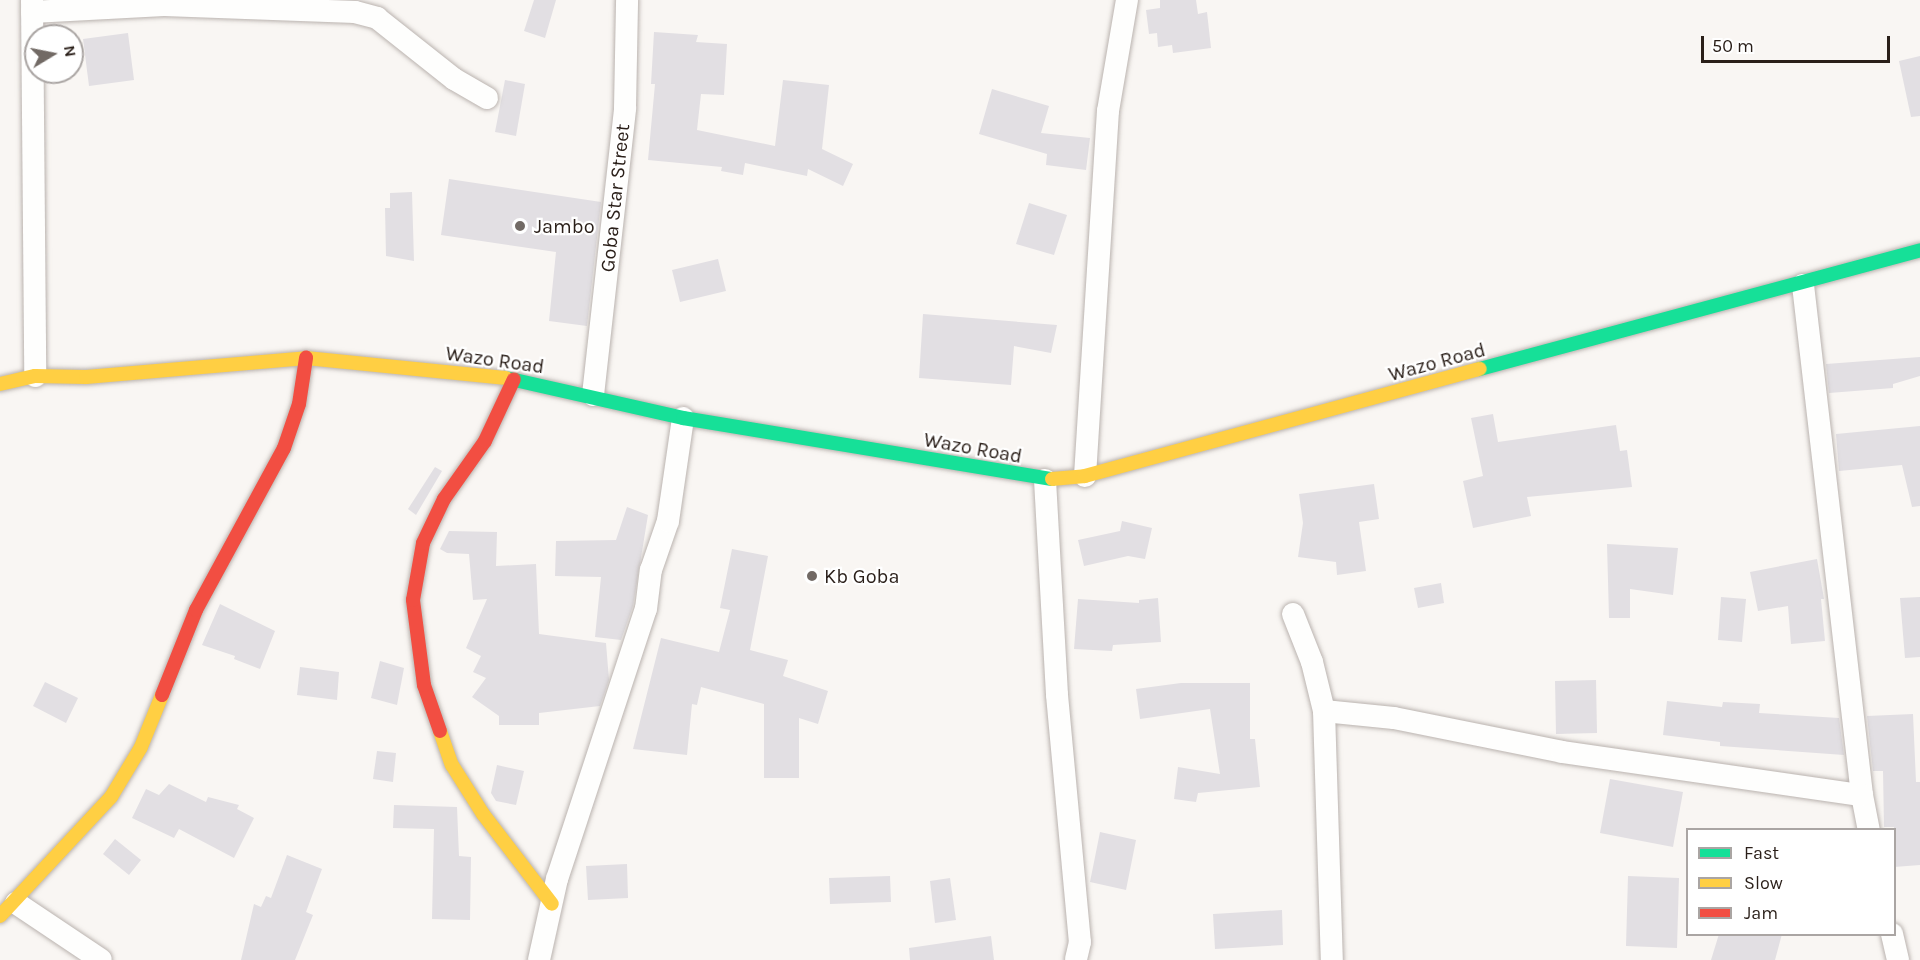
<!DOCTYPE html>
<html>
<head>
<meta charset="utf-8">
<style>
  body { margin:0 }
  #map { position:relative; width:1920px; height:960px; overflow:hidden; background:#f9f6f3; font-family:Karla,sans-serif }
  div>[style] { position:absolute }
  .building>* { inset:0; background:#e2dfe3 }
  .roads { filter:drop-shadow(0 0 2px #bab3af) drop-shadow(0 0 2px #bab3af) }
  .street>* { height:22px; margin:-11px; padding:0 11px; transform-origin:11px; border-radius:11px; background:#fefefd }
  .fast>* { height:14px; margin:-7px; padding:0 7px; transform-origin:7px; border-radius:7px; background:#16e098 }
  .slow>* { height:14px; margin:-7px; padding:0 7px; transform-origin:7px; border-radius:7px; background:#ffcf43 }
  .jam>* { height:14px; margin:-7px; padding:0 7px; transform-origin:7px; border-radius:7px; background:#f24e42 }
  .dots>* { width:16px; height:16px; translate:-50% -50%; box-sizing:border-box; border:3px solid #fff; border-radius:50% }
  span { translate:-50% -50%; white-space:nowrap; text-align:center; line-height:1.15; -webkit-text-stroke:4.5px #fff; paint-order:stroke }
  .street-label { font-size:20px; color:#2a1f19 }
  .poi-label { font-size:20px; color:#2a1f19 }
  .left { translate:0 -50%; text-align:left }
  .legend { position:absolute; left:1686px; top:828px; width:210px; height:108px; box-sizing:border-box; background:#fff; border:2px solid #aaa5a3; margin:0; padding:8px 10px; list-style:none; font-size:18px; color:#2a1f19 }
  .legend li { display:flex; align-items:center; gap:12px; height:30px }
  .legend b { width:30px; border:2px solid #aaa5a3 }
  .north { position:absolute; left:24px; top:24px; width:60px; height:60px; box-sizing:border-box; background:#fff; border:2px solid #aaa5a3; border-radius:50%; rotate:80deg; font-size:16px; font-weight:700; line-height:24px; text-align:center; color:#2a1f19 }
  .north::after { content:''; display:block; margin:auto; width:21px; height:27px; background:#726a65; clip-path:polygon(50% 0,100% 100%,50% 72%,0 100%) }
  .scale { position:absolute; left:1701px; top:36px; width:189px; height:27px; box-sizing:border-box; border:3px solid #2a1f19; border-top:0; padding-left:8px; font-size:18px; line-height:21px; white-space:nowrap; color:#2a1f19; -webkit-text-stroke:4px #fff; paint-order:stroke }
</style>
</head>
<body>
<div id="map">
  <div class="building">
    <i style="clip-path:polygon(534px 0,556px 0,545px 38px,524px 31px)"></i>
    <i style="clip-path:polygon(1160px 0,1196px 0,1198px 14px,1207px 12px,1211px 48px,1173px 53px,1172px 45px,1158px 47px,1157px 33px,1149px 34px,1146px 10px,1160px 8px)"></i>
    <i style="clip-path:polygon(654px 32px,698px 35px,696px 42px,727px 44px,724px 95px,701px 94px,697px 130px,775px 146px,783px 80px,829px 85px,822px 149px,853px 164px,843px 186px,808px 169px,807px 176px,745px 163px,743px 175px,721px 171px,722px 167px,648px 160px,655px 84px,651px 84px)"></i>
    <i style="clip-path:polygon(128px 33px,134px 80px,89px 86px,83px 39px)"></i>
    <i style="clip-path:polygon(1920px 56px,1920px 116px,1911px 117px,1899px 61px)"></i>
    <i style="clip-path:polygon(505px 80px,525px 84px,516px 136px,495px 132px)"></i>
    <i style="clip-path:polygon(992px 89px,1049px 106px,1041px 133px,1090px 138px,1086px 170px,1046px 165px,1047px 154px,979px 134px)"></i>
    <i style="clip-path:polygon(449px 179px,601px 202px,587px 326px,549px 321px,556px 252px,441px 235px)"></i>
    <i style="clip-path:polygon(412px 192px,414px 261px,386px 256px,385px 208px,390px 208px,390px 193px)"></i>
    <i style="clip-path:polygon(1029px 203px,1067px 215px,1054px 255px,1016px 244px)"></i>
    <i style="clip-path:polygon(718px 259px,726px 291px,680px 302px,672px 270px)"></i>
    <i style="clip-path:polygon(923px 314px,1057px 325px,1051px 353px,1014px 346px,1011px 385px,919px 378px)"></i>
    <i style="clip-path:polygon(1920px 357px,1920px 376px,1893px 384px,1893px 388px,1829px 393px,1826px 364px)"></i>
    <i style="clip-path:polygon(1493px 414px,1498px 442px,1616px 425px,1620px 451px,1627px 450px,1632px 487px,1527px 497px,1531px 516px,1473px 528px,1463px 481px,1483px 476px,1471px 418px)"></i>
    <i style="clip-path:polygon(1920px 426px,1920px 506px,1912px 507px,1902px 465px,1839px 471px,1836px 434px)"></i>
    <i style="clip-path:polygon(435px 467px,442px 471px,416px 515px,408px 509px)"></i>
    <i style="clip-path:polygon(1374px 484px,1379px 519px,1359px 522px,1366px 571px,1337px 575px,1336px 562px,1298px 557px,1303px 523px,1299px 494px)"></i>
    <i style="clip-path:polygon(627px 507px,648px 515px,633px 606px,621px 640px,595px 637px,601px 577px,555px 576px,556px 541px,616px 540px)"></i>
    <i style="clip-path:polygon(1122px 521px,1152px 528px,1145px 559px,1128px 556px,1084px 566px,1078px 540px,1120px 531px)"></i>
    <i style="clip-path:polygon(449px 531px,497px 532px,496px 566px,536px 564px,539px 634px,606px 643px,609px 680px,600px 706px,539px 713px,539px 725px,499px 725px,499px 716px,472px 697px,486px 678px,473px 672px,481px 656px,466px 648px,487px 599px,473px 600px,469px 554px,447px 553px,440px 549px)"></i>
    <i style="clip-path:polygon(1607px 544px,1678px 548px,1673px 595px,1630px 589px,1630px 618px,1609px 618px)"></i>
    <i style="clip-path:polygon(732px 549px,768px 556px,750px 650px,788px 660px,783px 676px,828px 691px,818px 724px,799px 718px,799px 778px,764px 778px,764px 704px,701px 687px,697px 705px,692px 704px,687px 755px,633px 749px,661px 638px,719px 652px,730px 610px,720px 608px)"></i>
    <i style="clip-path:polygon(1817px 559px,1824px 599px,1821px 599px,1825px 641px,1791px 644px,1788px 606px,1758px 611px,1750px 572px)"></i>
    <i style="clip-path:polygon(1441px 583px,1444px 603px,1418px 608px,1414px 588px)"></i>
    <i style="clip-path:polygon(1721px 597px,1746px 599px,1742px 642px,1718px 640px)"></i>
    <i style="clip-path:polygon(1920px 597px,1920px 657px,1905px 658px,1900px 598px)"></i>
    <i style="clip-path:polygon(1158px 598px,1161px 642px,1113px 645px,1112px 651px,1074px 649px,1078px 599px,1139px 603px,1139px 600px)"></i>
    <i style="clip-path:polygon(220px 604px,275px 631px,260px 669px,234px 659px,235px 656px,202px 645px)"></i>
    <i style="clip-path:polygon(380px 661px,404px 668px,397px 705px,371px 698px)"></i>
    <i style="clip-path:polygon(300px 667px,339px 672px,337px 700px,297px 695px)"></i>
    <i style="clip-path:polygon(1596px 680px,1597px 733px,1556px 734px,1555px 681px)"></i>
    <i style="clip-path:polygon(45px 682px,78px 698px,66px 723px,33px 706px)"></i>
    <i style="clip-path:polygon(1181px 683px,1250px 683px,1250px 739px,1255px 739px,1260px 787px,1198px 793px,1196px 802px,1174px 799px,1178px 767px,1220px 774px,1210px 709px,1140px 719px,1136px 689px)"></i>
    <i style="clip-path:polygon(1667px 701px,1722px 707px,1723px 702px,1760px 704px,1759px 713px,1839px 718px,1844px 755px,1720px 746px,1720px 742px,1663px 735px)"></i>
    <i style="clip-path:polygon(1913px 714px,1916px 782px,1920px 782px,1920px 865px,1894px 867px,1894px 827px,1884px 827px,1883px 771px,1873px 771px,1867px 716px)"></i>
    <i style="clip-path:polygon(377px 751px,396px 753px,393px 782px,373px 779px)"></i>
    <i style="clip-path:polygon(497px 765px,524px 771px,516px 805px,496px 801px,491px 793px)"></i>
    <i style="clip-path:polygon(1610px 779px,1683px 792px,1673px 847px,1600px 833px)"></i>
    <i style="clip-path:polygon(169px 784px,206px 802px,208px 797px,239px 805px,237px 809px,254px 818px,234px 858px,179px 829px,174px 838px,132px 818px,146px 789px,159px 795px)"></i>
    <i style="clip-path:polygon(394px 805px,457px 807px,459px 856px,471px 857px,470px 920px,432px 919px,434px 829px,393px 828px)"></i>
    <i style="clip-path:polygon(1100px 832px,1136px 840px,1126px 890px,1090px 882px)"></i>
    <i style="clip-path:polygon(115px 839px,141px 860px,129px 875px,103px 854px)"></i>
    <i style="clip-path:polygon(287px 855px,322px 869px,306px 912px,313px 915px,295px 960px,241px 960px,254px 904px,261px 907px,266px 896px,271px 898px)"></i>
    <i style="clip-path:polygon(627px 864px,628px 898px,588px 900px,586px 866px)"></i>
    <i style="clip-path:polygon(890px 876px,891px 902px,830px 904px,829px 878px)"></i>
    <i style="clip-path:polygon(1628px 876px,1679px 878px,1677px 948px,1626px 946px)"></i>
    <i style="clip-path:polygon(950px 878px,956px 920px,935px 923px,930px 881px)"></i>
    <i style="clip-path:polygon(1282px 910px,1283px 945px,1215px 949px,1213px 914px)"></i>
    <i style="clip-path:polygon(1719px 934px,1782px 934px,1775px 960px,1711px 960px)"></i>
    <i style="clip-path:polygon(991px 936px,994px 960px,910px 960px,909px 948px)"></i>
  </div>
  <div class="roads">
    <div class="street">
      <i style="left:32px;top:0;width:376px;rotate:89.5deg"></i>
      <i style="left:32px;top:12px;width:132px;rotate:-3deg"></i>
      <i style="left:164px;top:5px;width:191px;rotate:2.1deg"></i>
      <i style="left:355px;top:12px;width:23px;rotate:15deg"></i>
      <i style="left:377px;top:18px;width:98px;rotate:38.4deg"></i>
      <i style="left:454px;top:79px;width:38px;rotate:30deg"></i>
      <i style="left:1803px;top:285px;width:513px;rotate:83.4deg"></i>
      <i style="left:1862px;top:795px;width:36px;rotate:79deg"></i>
      <i style="left:593px;top:395px;width:289px;rotate:-83.6deg"></i>
      <i style="left:625px;top:108px;width:108px;rotate:-88.9deg"></i>
      <i style="left:1085px;top:476px;width:366px;rotate:-86.4deg"></i>
      <i style="left:1108px;top:111px;width:113px;rotate:-80.3deg"></i>
      <i style="left:1045px;top:480px;width:215px;rotate:86.8deg"></i>
      <i style="left:1057px;top:695px;width:248px;rotate:84.7deg"></i>
      <i style="left:1080px;top:942px;width:18px;rotate:103deg"></i>
      <i style="left:1293px;top:614px;width:52px;rotate:68.4deg"></i>
      <i style="left:1312px;top:662px;width:50px;rotate:76.2deg"></i>
      <i style="left:1324px;top:711px;width:249px;rotate:88.2deg"></i>
      <i style="left:1324px;top:711px;width:70px;rotate:5.7deg"></i>
      <i style="left:1394px;top:718px;width:171px;rotate:11.4deg"></i>
      <i style="left:1562px;top:752px;width:303px;rotate:8.2deg"></i>
      <i style="left:16px;top:903px;width:102px;rotate:33.8deg"></i>
      <i style="left:1892px;top:934px;width:27px;rotate:77deg"></i>
      <i style="left:539px;top:960px;width:83px;rotate:-77.5deg"></i>
      <i style="left:557px;top:879px;width:284px;rotate:-71.8deg"></i>
      <i style="left:646px;top:609px;width:39px;rotate:-83deg"></i>
      <i style="left:651px;top:570px;width:52px;rotate:-70.9deg"></i>
      <i style="left:668px;top:521px;width:104px;rotate:-81.7deg"></i>
    </div>
    <div class="fast">
      <i style="left:1480px;top:369px;width:456px;rotate:-15.1deg"></i>
      <i style="left:506px;top:378px;width:181px;rotate:12.7deg"></i>
      <i style="left:683px;top:418px;width:374px;rotate:9.4deg"></i>
    </div>
    <div class="slow">
      <i style="left:0;top:384px;width:36px;rotate:-13deg"></i>
      <i style="left:35px;top:376px;width:51px;rotate:1.1deg"></i>
      <i style="left:86px;top:377px;width:221px;rotate:-4.9deg"></i>
      <i style="left:306px;top:358px;width:201px;rotate:5.7deg"></i>
      <i style="left:1052px;top:479px;width:33px;rotate:-5deg"></i>
      <i style="left:1085px;top:476px;width:409px;rotate:-15.2deg"></i>
      <i style="left:440px;top:731px;width:36px;rotate:71deg"></i>
      <i style="left:452px;top:765px;width:58px;rotate:57.7deg"></i>
      <i style="left:483px;top:814px;width:113px;rotate:52.5deg"></i>
      <i style="left:0;top:916px;width:163px;rotate:-47deg"></i>
      <i style="left:111px;top:797px;width:58px;rotate:-59deg"></i>
      <i style="left:141px;top:747px;width:56px;rotate:-68deg"></i>
    </div>
    <div class="jam">
      <i style="left:162px;top:695px;width:92px;rotate:-68.2deg"></i>
      <i style="left:196px;top:610px;width:184px;rotate:-61.5deg"></i>
      <i style="left:284px;top:448px;width:46px;rotate:-71.2deg"></i>
      <i style="left:299px;top:404px;width:47px;rotate:-81.3deg"></i>
      <i style="left:440px;top:731px;width:49px;rotate:-109.2deg"></i>
      <i style="left:424px;top:685px;width:86px;rotate:-97.4deg"></i>
      <i style="left:413px;top:600px;width:58px;rotate:-80deg"></i>
      <i style="left:423px;top:543px;width:49px;rotate:-64.5deg"></i>
      <i style="left:444px;top:499px;width:71px;rotate:-54.7deg"></i>
      <i style="left:485px;top:441px;width:68px;rotate:-64.9deg"></i>
    </div>
  </div>
  <div class="dots">
    <i style="left:520px;top:226px;background:#726a65"></i>
    <i style="left:812px;top:576px;background:#726a65"></i>
  </div>
  <div class="street-label">
    <span style="left:615px;top:198px;rotate:-84deg">Goba Star Street</span>
    <span style="left:495px;top:360px;rotate:8deg">Wazo Road</span>
    <span style="left:1437px;top:362px;rotate:-15deg">Wazo Road</span>
    <span style="left:973px;top:448px;rotate:10deg">Wazo Road</span>
  </div>
  <div class="poi-label">
    <span class="left" style="left:534px;top:226px">Jambo</span>
    <span class="left" style="left:824px;top:576px">Kb Goba</span>
  </div>
  <ul class="legend">
  <li><b style="height:8px;background:#16e098"></b>Fast</li>
  <li><b style="height:8px;background:#ffcf43"></b>Slow</li>
  <li><b style="height:8px;background:#f24e42"></b>Jam</li>
  </ul>
  <div class="north">N</div>
  <div class="scale">50 m</div>
</div>
</body>
</html>
